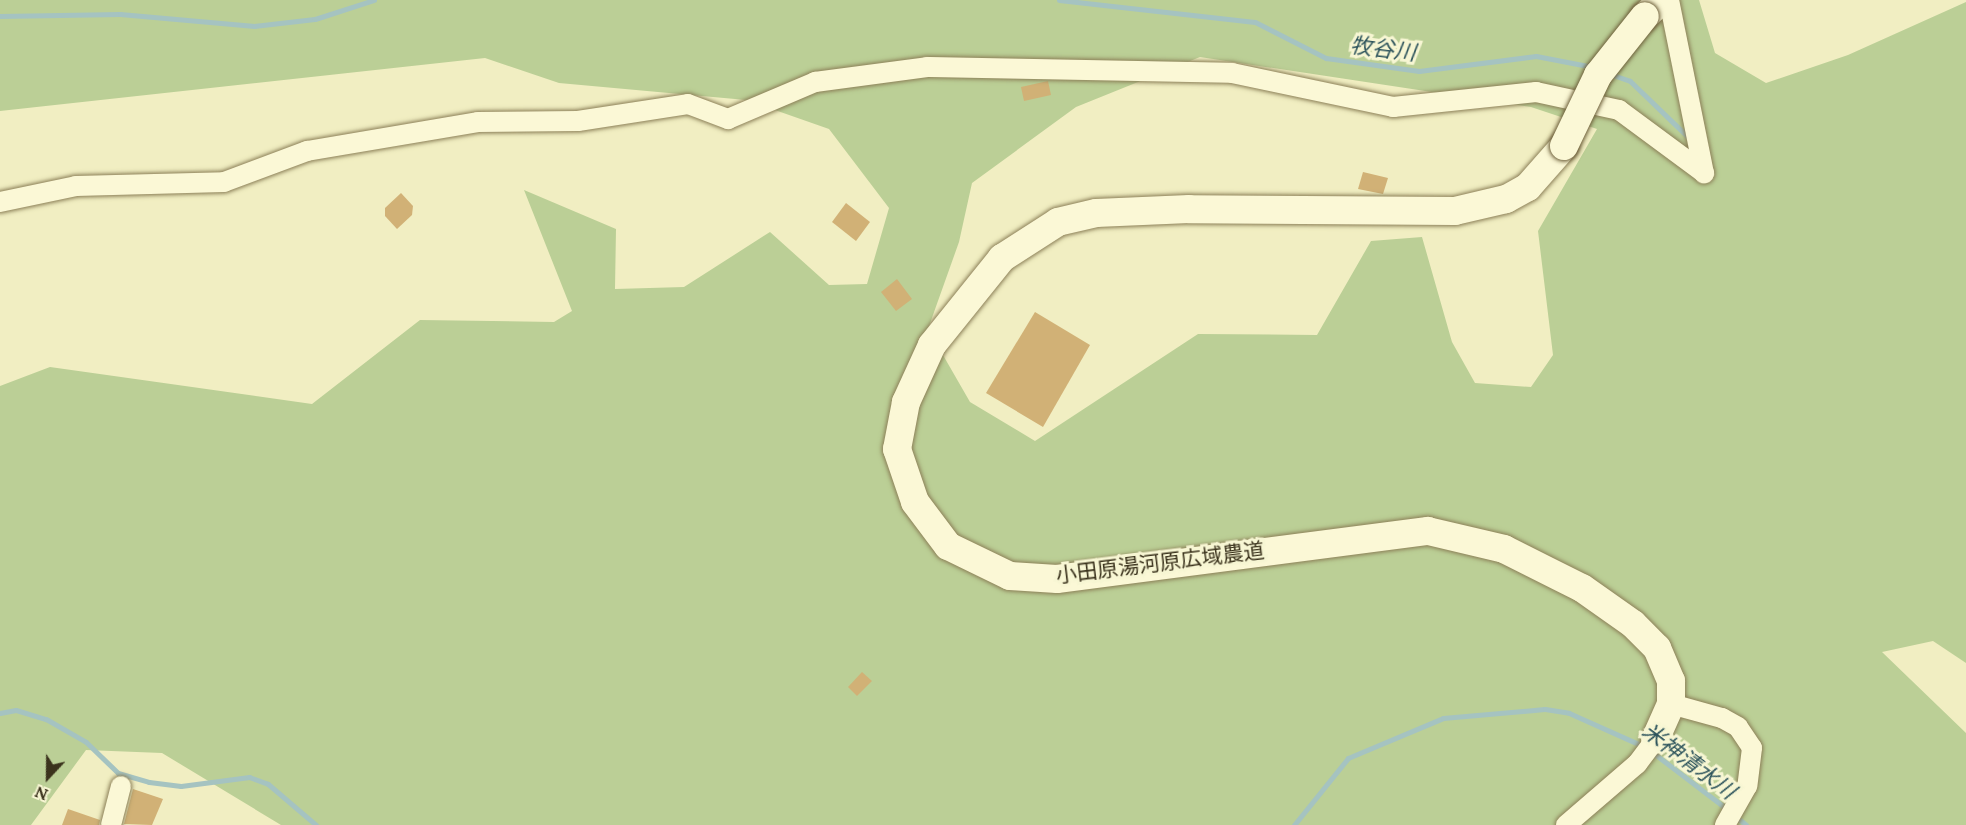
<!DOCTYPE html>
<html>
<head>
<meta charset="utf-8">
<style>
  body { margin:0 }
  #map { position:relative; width:1966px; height:825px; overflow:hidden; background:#f1eec2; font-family:Lora,"Noto Sans JP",serif }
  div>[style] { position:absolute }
  .green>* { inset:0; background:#bbcf96 }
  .stream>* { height:5px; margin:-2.5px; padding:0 2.5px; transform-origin:2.5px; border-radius:2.5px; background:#a5c3c1 }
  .building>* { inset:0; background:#d1b176 }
  .roads { filter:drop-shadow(0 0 2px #8c8058) drop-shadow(0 0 2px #8c8058) }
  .street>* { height:20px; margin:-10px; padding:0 10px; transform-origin:10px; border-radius:10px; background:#fbf8d6 }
  .secondary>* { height:28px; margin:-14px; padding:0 14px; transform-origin:14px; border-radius:14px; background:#fbf8d6 }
  .bridges { filter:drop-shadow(0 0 2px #6e603b) drop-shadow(0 0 2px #6e603b) }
  .secondary-bridge>* { height:28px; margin:-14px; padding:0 14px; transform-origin:14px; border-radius:14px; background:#fbf8d6 }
  span { translate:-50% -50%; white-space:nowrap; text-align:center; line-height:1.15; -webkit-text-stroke:6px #f7f6d3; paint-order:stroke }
  .street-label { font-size:21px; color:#3b331d }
  .water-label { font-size:22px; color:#2c535b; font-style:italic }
  .north { position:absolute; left:18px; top:747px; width:60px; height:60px; -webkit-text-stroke:4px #f7f6d3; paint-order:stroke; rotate:202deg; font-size:16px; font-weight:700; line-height:24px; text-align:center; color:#3b331d }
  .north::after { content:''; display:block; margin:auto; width:21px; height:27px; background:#3b331d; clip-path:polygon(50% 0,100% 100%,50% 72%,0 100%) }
</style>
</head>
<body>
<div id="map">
  <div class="green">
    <i style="clip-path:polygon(evenodd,0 0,1699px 0,1715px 53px,1766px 83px,1848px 55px,1966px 2px,1966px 663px,1933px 641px,1882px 652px,1966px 733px,1966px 825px,281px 825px,162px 753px,86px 750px,31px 825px,0 825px,0 386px,50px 367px,312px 404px,420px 320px,554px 322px,572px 311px,524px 190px,616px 229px,615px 289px,684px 287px,770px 232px,829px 285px,867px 284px,889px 208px,829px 129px,746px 100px,559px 83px,485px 58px,0 111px,0 0,1200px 57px,1531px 107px,1597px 129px,1538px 231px,1553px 355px,1531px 387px,1475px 383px,1452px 342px,1422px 237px,1371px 241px,1317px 335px,1198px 334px,1035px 441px,970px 402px,928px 329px,959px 242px,972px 183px,1076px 107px,1200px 57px)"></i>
  </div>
  <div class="stream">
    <i style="left:1059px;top:0;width:197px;rotate:6.4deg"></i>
    <i style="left:1255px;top:22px;width:80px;rotate:26.9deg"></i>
    <i style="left:1326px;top:58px;width:94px;rotate:8deg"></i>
    <i style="left:1419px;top:71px;width:118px;rotate:-7.3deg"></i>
    <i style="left:1536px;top:56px;width:58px;rotate:10.9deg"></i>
    <i style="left:0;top:16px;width:120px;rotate:-1deg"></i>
    <i style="left:120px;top:14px;width:135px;rotate:5.1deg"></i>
    <i style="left:254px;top:26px;width:61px;rotate:-6.5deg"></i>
    <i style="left:315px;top:19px;width:62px;rotate:-17.9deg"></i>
    <i style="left:1610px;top:74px;width:21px;rotate:19deg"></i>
    <i style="left:1630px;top:81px;width:79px;rotate:44deg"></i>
    <i style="left:0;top:713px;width:16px;rotate:-11deg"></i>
    <i style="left:16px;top:710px;width:31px;rotate:17deg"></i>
    <i style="left:46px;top:719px;width:46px;rotate:29.9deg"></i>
    <i style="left:86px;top:742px;width:45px;rotate:44.1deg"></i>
    <i style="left:118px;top:773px;width:32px;rotate:16deg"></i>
    <i style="left:149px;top:782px;width:32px;rotate:7deg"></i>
    <i style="left:181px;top:786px;width:69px;rotate:-7.5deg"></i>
    <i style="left:249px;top:777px;width:20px;rotate:20deg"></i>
    <i style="left:268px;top:784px;width:63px;rotate:40.5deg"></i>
    <i style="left:1652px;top:752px;width:96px;rotate:37.3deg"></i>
    <i style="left:1735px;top:816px;width:14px;rotate:39deg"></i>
    <i style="left:1294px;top:825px;width:86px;rotate:-51.1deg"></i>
    <i style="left:1348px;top:758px;width:103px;rotate:-22.8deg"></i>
    <i style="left:1443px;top:718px;width:102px;rotate:-5deg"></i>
    <i style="left:1545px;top:709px;width:24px;rotate:9deg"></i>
    <i style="left:1569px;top:713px;width:83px;rotate:24.1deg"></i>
  </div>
  <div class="building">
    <i style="clip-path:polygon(1048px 81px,1051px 95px,1024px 101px,1021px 87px)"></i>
    <i style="clip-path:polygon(1363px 172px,1388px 178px,1383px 194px,1358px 189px)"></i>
    <i style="clip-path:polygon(401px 193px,413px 206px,412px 215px,397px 229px,385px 216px,385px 208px)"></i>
    <i style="clip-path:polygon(846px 203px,870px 222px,856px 241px,832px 222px)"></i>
    <i style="clip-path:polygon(897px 279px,912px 299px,896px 311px,881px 292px)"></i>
    <i style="clip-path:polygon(1035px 312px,1090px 345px,1043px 427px,986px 393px)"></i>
    <i style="clip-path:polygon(862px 672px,872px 681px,857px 696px,848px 687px)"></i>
    <i style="clip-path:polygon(133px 789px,163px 799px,152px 825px,124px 824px)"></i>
    <i style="clip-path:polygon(68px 809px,100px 820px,99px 825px,62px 825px)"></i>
  </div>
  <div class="roads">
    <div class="street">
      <i style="left:1669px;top:0;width:177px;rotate:78.6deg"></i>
      <i style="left:0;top:202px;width:78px;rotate:-11.9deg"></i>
      <i style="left:76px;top:186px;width:148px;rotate:-1.5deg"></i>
      <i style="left:224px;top:182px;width:89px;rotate:-20.5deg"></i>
      <i style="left:307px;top:151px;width:173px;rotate:-9.6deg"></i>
      <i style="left:478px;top:122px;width:100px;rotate:-0.6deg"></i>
      <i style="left:578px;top:121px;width:111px;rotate:-8.8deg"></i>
      <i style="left:688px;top:104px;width:43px;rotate:20.6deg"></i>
      <i style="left:728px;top:119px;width:95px;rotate:-23deg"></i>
      <i style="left:815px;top:82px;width:113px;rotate:-7.6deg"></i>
      <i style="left:927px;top:67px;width:305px;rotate:1.1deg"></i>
      <i style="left:1232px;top:73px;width:165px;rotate:11.9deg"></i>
      <i style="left:1393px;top:107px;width:144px;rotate:-6deg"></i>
      <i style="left:1536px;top:92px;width:85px;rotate:12.2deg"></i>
      <i style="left:1619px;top:110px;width:106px;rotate:36.5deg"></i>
      <i style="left:1671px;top:704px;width:53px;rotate:15.4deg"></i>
      <i style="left:1722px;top:718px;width:18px;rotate:29deg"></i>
      <i style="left:1738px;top:727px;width:25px;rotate:56deg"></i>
      <i style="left:1752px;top:748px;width:38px;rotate:97deg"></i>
      <i style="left:1747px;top:786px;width:45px;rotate:119.4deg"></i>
      <i style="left:111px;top:825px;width:40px;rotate:-75.6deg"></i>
      <i style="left:1566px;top:825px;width:94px;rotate:-40.7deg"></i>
      <i style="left:1637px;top:764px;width:30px;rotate:-53deg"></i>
    </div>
    <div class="secondary">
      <i style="left:1645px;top:16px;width:23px;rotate:-43deg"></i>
      <i style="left:1564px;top:146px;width:55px;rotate:131.3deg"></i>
      <i style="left:1528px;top:187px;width:25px;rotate:151deg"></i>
      <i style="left:1506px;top:199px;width:52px;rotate:166.8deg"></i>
      <i style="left:1455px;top:211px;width:266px;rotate:-179.6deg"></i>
      <i style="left:1189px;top:209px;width:93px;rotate:177.5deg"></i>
      <i style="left:1096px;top:213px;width:39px;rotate:167deg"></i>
      <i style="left:1058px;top:222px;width:67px;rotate:147.3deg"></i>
      <i style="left:1002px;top:258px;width:112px;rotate:128.8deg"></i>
      <i style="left:932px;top:345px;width:63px;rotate:114.5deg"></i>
      <i style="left:906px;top:402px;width:48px;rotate:100.8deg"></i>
      <i style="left:897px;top:449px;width:56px;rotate:71.2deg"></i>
      <i style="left:915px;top:502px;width:55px;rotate:53.1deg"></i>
      <i style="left:948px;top:546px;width:69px;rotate:25.8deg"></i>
      <i style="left:1010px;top:576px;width:47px;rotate:3.7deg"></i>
      <i style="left:1057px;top:579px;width:374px;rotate:-7.4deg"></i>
      <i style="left:1428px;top:531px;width:78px;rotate:13.3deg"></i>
      <i style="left:1504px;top:549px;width:87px;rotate:26.6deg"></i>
      <i style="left:1582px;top:588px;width:62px;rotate:35.2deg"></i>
      <i style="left:1633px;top:624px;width:34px;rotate:45deg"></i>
      <i style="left:1657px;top:648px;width:36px;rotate:67deg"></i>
      <i style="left:1671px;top:681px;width:23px;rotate:90deg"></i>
      <i style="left:1671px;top:704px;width:39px;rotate:114deg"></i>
    </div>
  </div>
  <div class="bridges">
    <div class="secondary-bridge">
      <i style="left:1564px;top:146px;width:79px;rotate:-64.4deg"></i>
      <i style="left:1598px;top:75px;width:75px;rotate:-51.5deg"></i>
    </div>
  </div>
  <div class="street-label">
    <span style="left:1160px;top:563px;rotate:-7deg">小田原湯河原広域農道</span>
  </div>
  <div class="water-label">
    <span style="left:1383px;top:49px;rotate:7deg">牧谷川</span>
    <span style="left:1689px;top:761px;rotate:37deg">米神清水川</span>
  </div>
  <div class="north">N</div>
</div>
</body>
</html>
